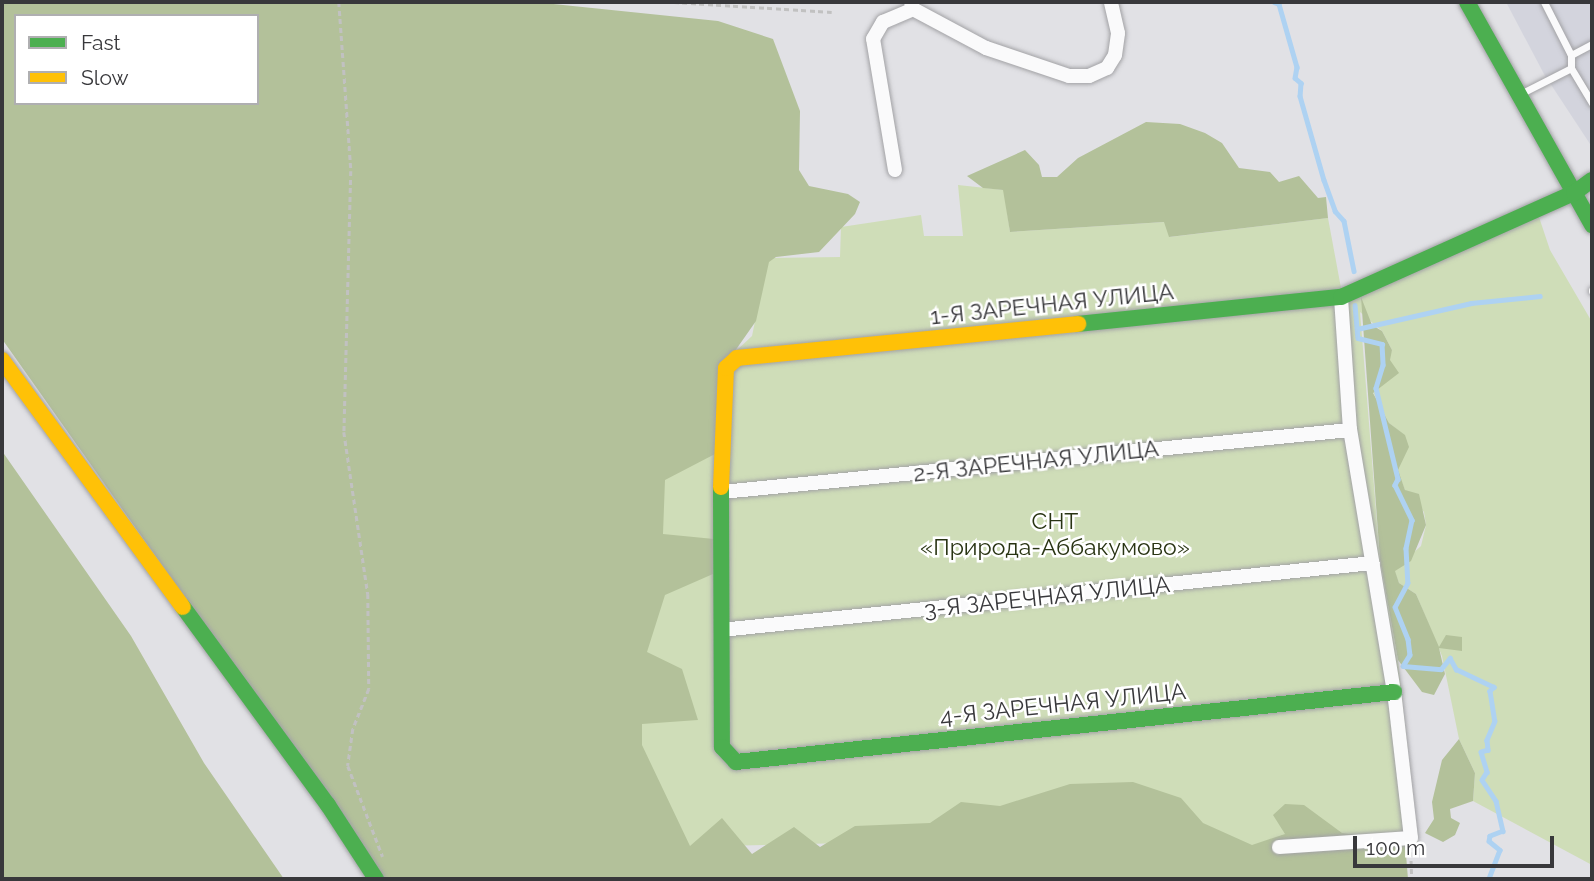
<!DOCTYPE html>
<html>
<head>
<meta charset="utf-8">
<style>
  body { margin:0 }
  #map { position:relative; width:1594px; height:881px; overflow:hidden; background:#e1e1e5; font-family:Raleway,sans-serif }
  div>[style] { position:absolute }
  .built>* { inset:0; background:#d3d4dd }
  .green>* { inset:0; background:#cfddb8 }
  .forest>* { inset:0; background:#b3c19a }
  .stream>* { height:4.5px; margin:-2.25px; padding:0 2.25px; transform-origin:2.25px; border-radius:2.25px; background:#aed2f2 }
  .path>* { height:2.5px; margin-top:-1.25px; transform-origin:0; background:repeating-linear-gradient(90deg,#c1c1c1 0 5px,transparent 0 8.5px) }
  .roads { filter:drop-shadow(0 0 2px #a2a2a5) drop-shadow(0 0 2px #a2a2a5) }
  .lane>* { height:7px; margin:-3.5px; padding:0 3.5px; transform-origin:3.5px; border-radius:3.5px; background:#fafafb }
  .street>* { height:14px; margin:-7px; padding:0 7px; transform-origin:7px; border-radius:7px; background:#fafafb }
  .fast>* { height:16px; margin:-8px; padding:0 8px; transform-origin:8px; border-radius:8px; background:#4caf50 }
  .slow>* { height:16px; margin:-8px; padding:0 8px; transform-origin:8px; border-radius:8px; background:#ffc107 }
  span { translate:-50% -50%; white-space:nowrap; text-align:center; line-height:1.15; -webkit-text-stroke:5px #fff; paint-order:stroke }
  .street-label { font-size:23px; color:#38383b }
  .park-label { font-size:23px; color:#293413 }
  .frame { position:absolute; inset:0; border:4px solid #38383b; pointer-events:none }
  .legend { position:absolute; left:14px; top:14px; width:245px; height:91px; box-sizing:border-box; background:#fff; border:2px solid #afafb1; margin:0; padding:9px 12px; list-style:none; font-size:21px; color:#38383b }
  .legend li { display:flex; align-items:center; gap:14px; height:35px }
  .legend b { width:35px; border:2px solid #afafb1 }
  .scale { position:absolute; left:1353px; top:836px; width:201px; height:32px; box-sizing:border-box; border:4px solid #38383b; border-top:0; padding-left:9px; font-size:21px; line-height:24px; white-space:nowrap; color:#38383b; -webkit-text-stroke:5px #fff; paint-order:stroke }
</style>
</head>
<body>
<div id="map">
  <div class="built">
    <i style="clip-path:polygon(1506px 2px,1592px 2px,1592px 147px,1544px 74px)"></i>
  </div>
  <div class="green">
    <i style="clip-path:polygon(958px 185px,1004px 190px,1010px 232px,1165px 222px,1170px 237px,1328px 218px,1341px 288px,1538px 214px,1550px 250px,1592px 322px,1592px 865px,1473px 801px,1475px 773px,1459px 739px,1442px 656px,1416px 594px,1399px 583px,1394px 570px,1421px 546px,1426px 525px,1424px 512px,1405px 490px,1397px 470px,1405px 436px,1389px 423px,1373px 392px,1392px 350px,1382px 331px,1360px 312px,1380px 560px,1398px 660px,1418px 842px,1186px 856px,1183px 835px,636px 848px,626px 386px,702px 383px,752px 336px,768px 258px,840px 257px,841px 227px,921px 215px,924px 236px,963px 236px)"></i>
  </div>
  <div class="forest">
    <i style="clip-path:polygon(evenodd,2px 2px,534px 2px,718px 21px,773px 39px,800px 111px,799px 170px,809px 186px,848px 194px,860px 202px,855px 214px,819px 252px,776px 257px,769px 262px,756px 321px,735px 351px,715px 454px,665px 480px,663px 534px,714px 539px,713px 574px,665px 595px,647px 652px,682px 669px,698px 720px,642px 724px,642px 745px,690px 846px,722px 818px,752px 854px,794px 827px,820px 847px,855px 826px,930px 823px,961px 802px,1000px 806px,1070px 784px,1133px 782px,1181px 798px,1203px 823px,1252px 845px,1285px 834px,1273px 815px,1285px 804px,1304px 805px,1342px 833px,1405px 842px,1408px 879px,384px 879px,2px 339px,2px 2px,16px 16px,257px 16px,257px 103px,16px 103px,16px 16px)"></i>
    <i style="clip-path:polygon(1146px 122px,1180px 124px,1205px 133px,1222px 143px,1239px 168px,1270px 172px,1279px 182px,1299px 176px,1318px 198px,1326px 197px,1328px 218px,1169px 237px,1164px 222px,1010px 232px,1003px 190px,983px 188px,967px 176px,1025px 150px,1039px 165px,1042px 177px,1057px 177px,1078px 158px)"></i>
    <i style="clip-path:polygon(1361px 297px,1372px 325px,1382px 331px,1392px 350px,1390px 360px,1399px 373px,1373px 393px,1389px 423px,1405px 435px,1409px 447px,1398px 470px,1405px 490px,1419px 494px,1426px 525px,1411px 561px,1395px 571px,1399px 583px,1416px 594px,1439px 647px,1446px 635px,1462px 637px,1462px 651px,1439px 648px,1445px 674px,1434px 695px,1422px 692px,1398px 660px,1380px 560px)"></i>
    <i style="clip-path:polygon(2px 451px,131px 636px,204px 763px,284px 879px,2px 879px)"></i>
    <i style="clip-path:polygon(1459px 739px,1475px 773px,1473px 801px,1450px 809px,1451px 818px,1460px 823px,1455px 835px,1443px 842px,1425px 833px,1434px 819px,1432px 802px,1442px 760px)"></i>
  </div>
  <div class="stream">
    <i style="left:1274px;top:2px;width:5px;rotate:22deg"></i>
    <i style="left:1279px;top:4px;width:66px;rotate:74.1deg"></i>
    <i style="left:1297px;top:67px;width:11px;rotate:100deg"></i>
    <i style="left:1295px;top:78px;width:8px;rotate:40deg"></i>
    <i style="left:1301px;top:83px;width:13px;rotate:94deg"></i>
    <i style="left:1300px;top:96px;width:87px;rotate:74.1deg"></i>
    <i style="left:1324px;top:180px;width:33px;rotate:70deg"></i>
    <i style="left:1335px;top:211px;width:13px;rotate:48deg"></i>
    <i style="left:1344px;top:221px;width:51px;rotate:78.7deg"></i>
    <i style="left:1355px;top:305px;width:33px;rotate:85deg"></i>
    <i style="left:1358px;top:338px;width:25px;rotate:14deg"></i>
    <i style="left:1382px;top:344px;width:21px;rotate:87deg"></i>
    <i style="left:1383px;top:365px;width:24px;rotate:107deg"></i>
    <i style="left:1376px;top:388px;width:94px;rotate:76.4deg"></i>
    <i style="left:1398px;top:479px;width:7px;rotate:117deg"></i>
    <i style="left:1395px;top:485px;width:39px;rotate:64deg"></i>
    <i style="left:1412px;top:520px;width:29px;rotate:102deg"></i>
    <i style="left:1406px;top:548px;width:35px;rotate:87deg"></i>
    <i style="left:1408px;top:583px;width:27px;rotate:118deg"></i>
    <i style="left:1395px;top:607px;width:35px;rotate:68deg"></i>
    <i style="left:1408px;top:639px;width:16px;rotate:83deg"></i>
    <i style="left:1410px;top:655px;width:13px;rotate:122deg"></i>
    <i style="left:1403px;top:666px;width:38px;rotate:5deg"></i>
    <i style="left:1441px;top:669px;width:14px;rotate:-51deg"></i>
    <i style="left:1450px;top:658px;width:13px;rotate:61deg"></i>
    <i style="left:1456px;top:669px;width:42px;rotate:25.3deg"></i>
    <i style="left:1494px;top:687px;width:6px;rotate:135deg"></i>
    <i style="left:1490px;top:691px;width:30px;rotate:81deg"></i>
    <i style="left:1495px;top:721px;width:21px;rotate:113deg"></i>
    <i style="left:1487px;top:740px;width:10px;rotate:84deg"></i>
    <i style="left:1488px;top:750px;width:7px;rotate:164deg"></i>
    <i style="left:1481px;top:752px;width:21px;rotate:73deg"></i>
    <i style="left:1487px;top:772px;width:9px;rotate:122deg"></i>
    <i style="left:1482px;top:780px;width:25px;rotate:56deg"></i>
    <i style="left:1496px;top:801px;width:31px;rotate:77deg"></i>
    <i style="left:1503px;top:831px;width:14px;rotate:159deg"></i>
    <i style="left:1490px;top:836px;width:5px;rotate:101deg"></i>
    <i style="left:1489px;top:841px;width:14px;rotate:39deg"></i>
    <i style="left:1500px;top:850px;width:31px;rotate:111deg"></i>
    <i style="left:1357px;top:329px;width:117px;rotate:-12.8deg"></i>
    <i style="left:1471px;top:303px;width:69px;rotate:-5.8deg"></i>
  </div>
  <div class="path">
    <i style="left:339px;top:2px;width:169px;rotate:85.9deg"></i>
    <i style="left:351px;top:171px;width:261px;rotate:91.5deg"></i>
    <i style="left:344px;top:432px;width:164px;rotate:81.6deg"></i>
    <i style="left:368px;top:594px;width:95px;rotate:89.4deg"></i>
    <i style="left:369px;top:689px;width:43px;rotate:111.8deg"></i>
    <i style="left:353px;top:729px;width:37px;rotate:98deg"></i>
    <i style="left:348px;top:766px;width:97px;rotate:69deg"></i>
    <i style="left:674px;top:2px;width:158px;rotate:3.6deg"></i>
    <i style="left:1411px;top:852px;width:27px;rotate:88deg"></i>
  </div>
  <div class="roads">
    <div class="lane">
      <i style="left:1544px;top:2px;width:59px;rotate:63deg"></i>
      <i style="left:1571px;top:68px;width:41px;rotate:59deg"></i>
      <i style="left:1522px;top:93px;width:55px;rotate:-27deg"></i>
      <i style="left:1571px;top:68px;width:13px;rotate:-90deg"></i>
      <i style="left:1571px;top:55px;width:24px;rotate:-28deg"></i>
      <i style="left:1592px;top:290px;width:1px;rotate:90deg"></i>
    </div>
    <div class="street">
      <i style="left:911px;top:2px;width:7px;rotate:74deg"></i>
      <i style="left:913px;top:9px;width:83px;rotate:28.1deg"></i>
      <i style="left:986px;top:48px;width:88px;rotate:18.6deg"></i>
      <i style="left:1069px;top:76px;width:20px"></i>
      <i style="left:1089px;top:76px;width:20px;rotate:-24deg"></i>
      <i style="left:1107px;top:68px;width:15px;rotate:-58deg"></i>
      <i style="left:1115px;top:55px;width:22px;rotate:-82deg"></i>
      <i style="left:1118px;top:33px;width:32px;rotate:-103deg"></i>
      <i style="left:895px;top:170px;width:133px;rotate:-99.5deg"></i>
      <i style="left:873px;top:39px;width:20px;rotate:-60deg"></i>
      <i style="left:883px;top:22px;width:33px;rotate:-23deg"></i>
      <i style="left:722px;top:492px;width:631px;rotate:-5.64deg"></i>
      <i style="left:721px;top:630px;width:655px;rotate:-5.87deg"></i>
      <i style="left:1279px;top:847px;width:132px;rotate:-3.9deg"></i>
      <i style="left:1411px;top:838px;width:147px;rotate:-96.6deg"></i>
      <i style="left:1394px;top:692px;width:266px;rotate:-99.5deg"></i>
      <i style="left:1350px;top:430px;width:133px;rotate:-93.9deg"></i>
    </div>
    <div class="fast">
      <i style="left:1467px;top:2px;width:256px;rotate:60.7deg"></i>
      <i style="left:1078px;top:324px;width:264px;rotate:-5.9deg"></i>
      <i style="left:1341px;top:297px;width:255px;rotate:-24.1deg"></i>
      <i style="left:1574px;top:193px;width:22px;rotate:-36deg"></i>
      <i style="left:721px;top:487px;width:260px;rotate:89.8deg"></i>
      <i style="left:722px;top:747px;width:21px;rotate:47deg"></i>
      <i style="left:736px;top:762px;width:662px;rotate:-6.07deg"></i>
      <i style="left:183px;top:607px;width:245px;rotate:53.8deg"></i>
      <i style="left:328px;top:805px;width:88px;rotate:57deg"></i>
    </div>
    <div class="slow">
      <i style="left:2px;top:360px;width:306px;rotate:53.8deg"></i>
      <i style="left:721px;top:487px;width:119px;rotate:-87.6deg"></i>
      <i style="left:726px;top:368px;width:15px;rotate:-42deg"></i>
      <i style="left:737px;top:358px;width:343px;rotate:-5.7deg"></i>
    </div>
  </div>
  <div class="street-label">
    <span style="left:1052px;top:304px;rotate:-6deg">1-Я ЗАРЕЧНАЯ УЛИЦА</span>
    <span style="left:1036px;top:461px;rotate:-6deg">2-Я ЗАРЕЧНАЯ УЛИЦА</span>
    <span style="left:1047px;top:597px;rotate:-6deg">3-Я ЗАРЕЧНАЯ УЛИЦА</span>
    <span style="left:1063px;top:704px;rotate:-6deg">4-Я ЗАРЕЧНАЯ УЛИЦА</span>
  </div>
  <div class="park-label">
    <span style="left:1055px;top:534px">СНТ<br>«Природа-Аббакумово»</span>
  </div>
  <div class="frame"></div>
  <ul class="legend">
  <li><b style="height:9px;background:#4caf50"></b>Fast</li>
  <li><b style="height:9px;background:#ffc107"></b>Slow</li>
  </ul>
  <div class="scale">100 m</div>
</div>
</body>
</html>
